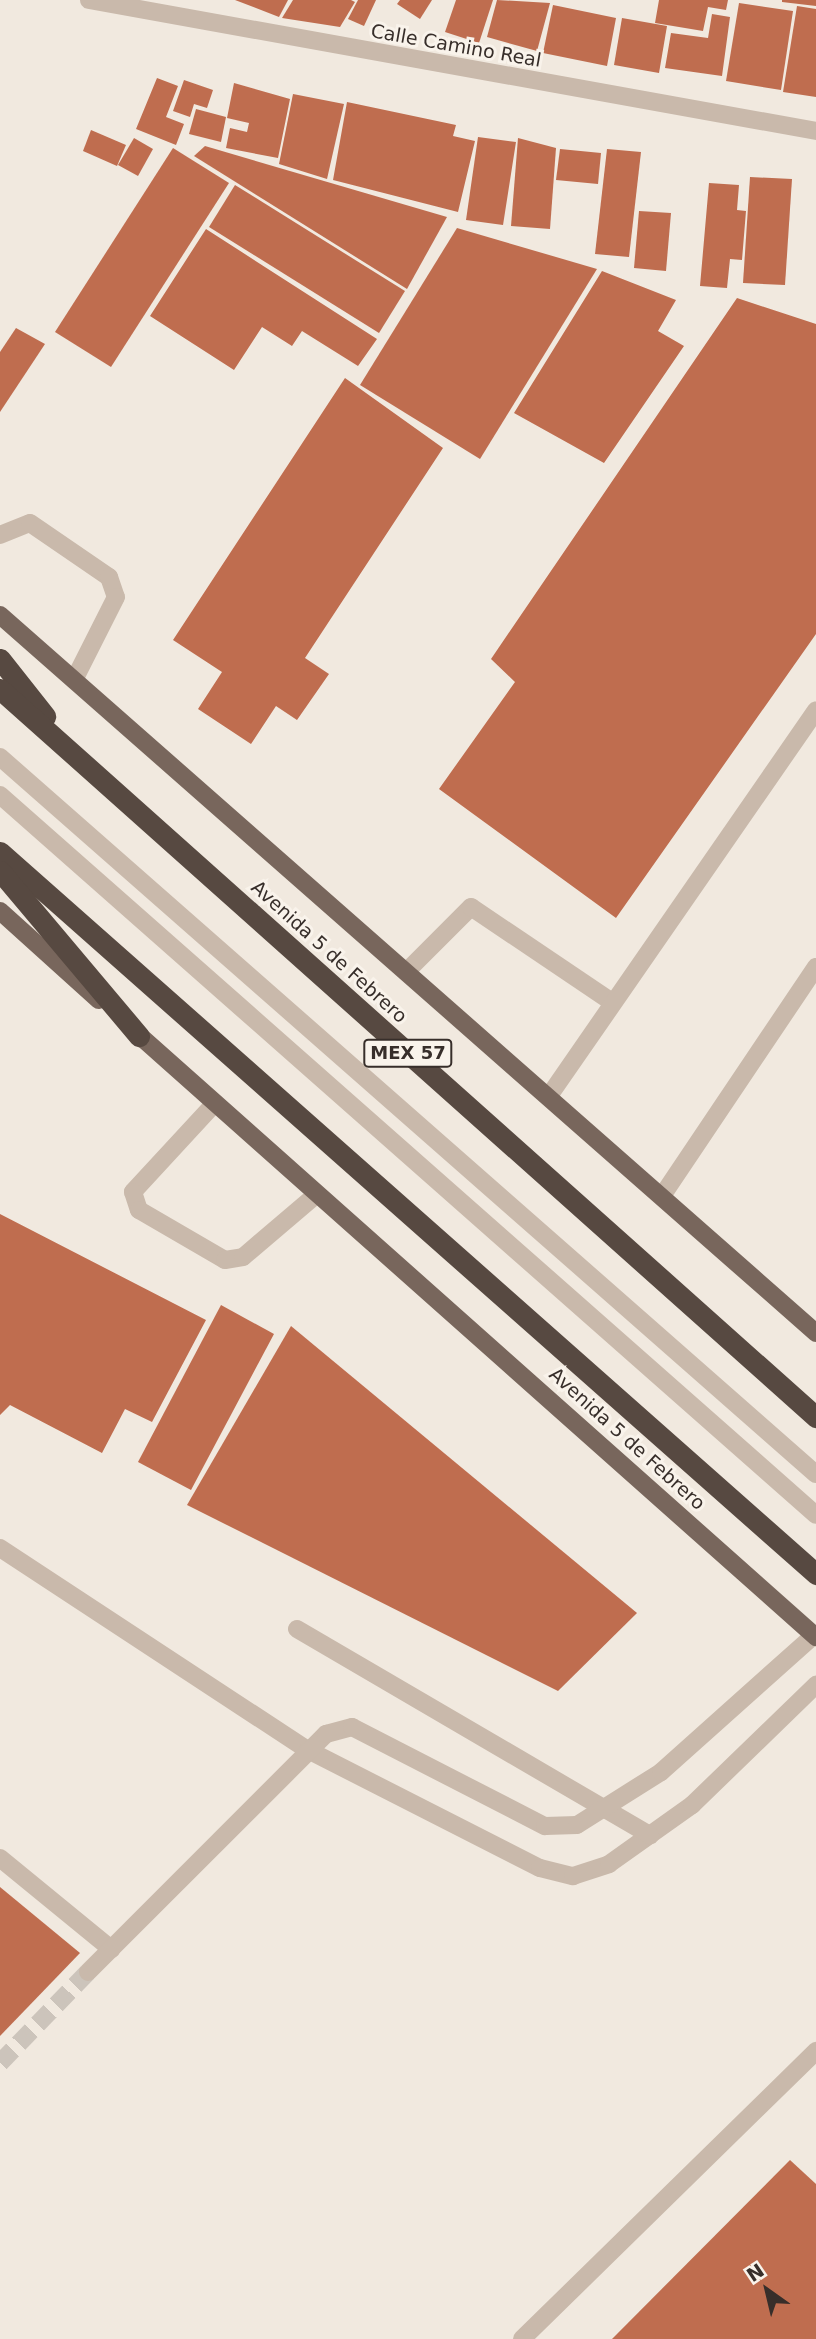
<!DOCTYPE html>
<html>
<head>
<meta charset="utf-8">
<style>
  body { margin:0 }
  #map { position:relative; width:816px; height:2339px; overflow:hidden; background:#f1e9df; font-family:"DejaVu Sans",sans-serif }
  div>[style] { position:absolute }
  .building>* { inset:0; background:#bf6d4f }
  .minor-tunnel>* { height:18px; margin-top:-9px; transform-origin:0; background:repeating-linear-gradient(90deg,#ccc4bb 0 18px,transparent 0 27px) }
  .minor>* { height:18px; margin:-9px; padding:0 9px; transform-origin:9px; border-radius:9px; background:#c9b9ab }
  .major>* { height:18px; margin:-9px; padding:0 9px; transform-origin:9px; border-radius:9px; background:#78665c }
  .highway>* { height:21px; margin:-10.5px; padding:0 10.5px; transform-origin:10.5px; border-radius:10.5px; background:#574941 }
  span { translate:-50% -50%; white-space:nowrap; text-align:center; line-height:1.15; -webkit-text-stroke:6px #f9f3eb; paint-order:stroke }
  .shield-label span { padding:2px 5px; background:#f9f3eb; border:2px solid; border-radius:5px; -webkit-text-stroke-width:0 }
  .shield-label { font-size:18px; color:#372e2a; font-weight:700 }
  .street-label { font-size:19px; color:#372e2a }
  .north { position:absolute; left:732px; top:2255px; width:70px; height:70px; -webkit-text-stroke:5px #f9f3eb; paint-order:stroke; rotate:326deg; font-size:19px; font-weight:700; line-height:28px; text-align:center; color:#372e2a }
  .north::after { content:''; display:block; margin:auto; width:24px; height:32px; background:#372e2a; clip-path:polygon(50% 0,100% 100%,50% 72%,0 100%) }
</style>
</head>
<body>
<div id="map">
  <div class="building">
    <i style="clip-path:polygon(235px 0,288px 0,279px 17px)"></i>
    <i style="clip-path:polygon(293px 0,351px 0,355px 2px,340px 27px,282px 18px)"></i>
    <i style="clip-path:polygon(358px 0,376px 0,364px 26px,348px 19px)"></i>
    <i style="clip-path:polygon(400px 0,432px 0,420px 19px,397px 4px)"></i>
    <i style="clip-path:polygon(456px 0,493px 0,479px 43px,445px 32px)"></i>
    <i style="clip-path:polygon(497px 0,550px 3px,537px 51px,487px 37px)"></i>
    <i style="clip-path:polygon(659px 0,728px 0,726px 10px,708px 7px,703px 31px,655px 23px)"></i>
    <i style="clip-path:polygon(782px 0,816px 0,816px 6px,782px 2px)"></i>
    <i style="clip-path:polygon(739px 3px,793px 11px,781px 90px,726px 81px)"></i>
    <i style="clip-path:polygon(553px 5px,616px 18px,607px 66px,543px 53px)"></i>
    <i style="clip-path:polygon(797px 6px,816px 9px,816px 97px,783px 92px)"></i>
    <i style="clip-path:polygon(712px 14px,730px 17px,722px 76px,665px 68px,671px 33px,708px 38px)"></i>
    <i style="clip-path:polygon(622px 18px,667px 26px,659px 73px,614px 65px)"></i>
    <i style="clip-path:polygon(157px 78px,178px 86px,166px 117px,184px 124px,176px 145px,136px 129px)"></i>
    <i style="clip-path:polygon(184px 80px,213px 90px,207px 108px,194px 104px,190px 117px,173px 111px)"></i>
    <i style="clip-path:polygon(234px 83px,290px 99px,278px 158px,226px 148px,230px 128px,247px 132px,249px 123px,227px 118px)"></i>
    <i style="clip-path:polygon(293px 94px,344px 104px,327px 179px,279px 164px)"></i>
    <i style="clip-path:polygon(347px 102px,456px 125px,453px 136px,475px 141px,458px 212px,333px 180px)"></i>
    <i style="clip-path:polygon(196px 109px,226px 117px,221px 142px,189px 134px)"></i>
    <i style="clip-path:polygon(91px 130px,126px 145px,117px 166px,83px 151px)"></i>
    <i style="clip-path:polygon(478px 137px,516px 142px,503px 225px,466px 220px)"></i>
    <i style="clip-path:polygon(134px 138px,153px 149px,138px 176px,118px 165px)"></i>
    <i style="clip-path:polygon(518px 138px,556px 148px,550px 229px,511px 226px)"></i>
    <i style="clip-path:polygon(205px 146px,447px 217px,407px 289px,194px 156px)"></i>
    <i style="clip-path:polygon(173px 148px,229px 183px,111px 367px,55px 332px)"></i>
    <i style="clip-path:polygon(560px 149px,601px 153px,598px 184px,556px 180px)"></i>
    <i style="clip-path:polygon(607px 149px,641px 152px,629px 257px,595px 254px)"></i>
    <i style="clip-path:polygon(750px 177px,792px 179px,785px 285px,743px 283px)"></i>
    <i style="clip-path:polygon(709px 183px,739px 185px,737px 210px,746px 211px,742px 260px,730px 259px,727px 288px,700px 286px)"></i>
    <i style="clip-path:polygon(235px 185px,405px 291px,379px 333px,209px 227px)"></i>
    <i style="clip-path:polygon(639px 211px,671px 213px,666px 271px,634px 268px)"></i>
    <i style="clip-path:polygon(457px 228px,597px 269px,480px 459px,360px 385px)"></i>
    <i style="clip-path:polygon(206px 229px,377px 339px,358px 366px,302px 331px,292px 346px,262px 327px,234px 370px,150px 316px)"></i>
    <i style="clip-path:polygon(602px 271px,676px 300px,658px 331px,684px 346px,604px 463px,514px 413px)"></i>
    <i style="clip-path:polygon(737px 298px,816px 324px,816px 634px,616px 918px,439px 789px,515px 682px,491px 659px)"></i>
    <i style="clip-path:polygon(16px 328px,45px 344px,0 412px,0 352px)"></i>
    <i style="clip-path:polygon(345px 378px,443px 448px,305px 658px,329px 674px,297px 720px,276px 706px,251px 744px,198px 709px,222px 672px,173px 640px)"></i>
    <i style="clip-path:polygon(0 1214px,206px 1320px,152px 1422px,125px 1409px,102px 1453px,10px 1405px,0 1415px)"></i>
    <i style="clip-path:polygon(221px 1305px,274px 1334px,191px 1490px,138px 1462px)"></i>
    <i style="clip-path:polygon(291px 1326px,637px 1613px,558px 1691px,187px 1505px)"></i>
    <i style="clip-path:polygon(0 1887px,80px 1953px,0 2036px)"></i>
    <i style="clip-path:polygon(790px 2160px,816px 2184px,816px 2339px,612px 2339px)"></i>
  </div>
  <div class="minor-tunnel">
    <i style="left:0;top:2063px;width:127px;rotate:-46deg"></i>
  </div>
  <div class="minor">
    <i style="left:89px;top:0;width:739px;rotate:10.21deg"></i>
    <i style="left:0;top:535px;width:32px;rotate:-22deg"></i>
    <i style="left:30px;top:523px;width:96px;rotate:34.4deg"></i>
    <i style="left:109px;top:577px;width:21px;rotate:71deg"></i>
    <i style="left:116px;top:597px;width:93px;rotate:116.8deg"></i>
    <i style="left:0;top:757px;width:1086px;rotate:41.31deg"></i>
    <i style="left:0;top:795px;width:1088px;rotate:41.42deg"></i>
    <i style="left:406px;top:972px;width:92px;rotate:-45deg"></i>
    <i style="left:471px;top:907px;width:170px;rotate:34deg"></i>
    <i style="left:549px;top:1096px;width:469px;rotate:-55.3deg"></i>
    <i style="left:215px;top:1103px;width:121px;rotate:132.7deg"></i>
    <i style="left:133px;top:1192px;width:19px;rotate:72deg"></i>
    <i style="left:139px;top:1210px;width:99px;rotate:30.2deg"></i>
    <i style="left:225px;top:1260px;width:18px;rotate:-9deg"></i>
    <i style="left:243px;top:1257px;width:97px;rotate:-40.4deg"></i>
    <i style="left:662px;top:1196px;width:276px;rotate:-56.1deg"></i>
    <i style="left:0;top:1548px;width:368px;rotate:33.3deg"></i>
    <i style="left:308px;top:1750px;width:260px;rotate:27deg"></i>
    <i style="left:540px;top:1868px;width:34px;rotate:14deg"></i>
    <i style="left:573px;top:1876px;width:38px;rotate:-18deg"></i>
    <i style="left:609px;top:1864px;width:102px;rotate:-35.4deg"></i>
    <i style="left:692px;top:1805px;width:173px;rotate:-44.1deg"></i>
    <i style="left:297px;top:1629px;width:409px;rotate:30.3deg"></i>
    <i style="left:0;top:1858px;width:144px;rotate:39.3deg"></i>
    <i style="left:88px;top:1972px;width:337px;rotate:-45deg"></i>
    <i style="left:326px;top:1734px;width:27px;rotate:-15deg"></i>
    <i style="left:352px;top:1727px;width:217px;rotate:27.2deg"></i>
    <i style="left:545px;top:1826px;width:32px;rotate:-2deg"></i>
    <i style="left:577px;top:1825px;width:99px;rotate:-32.2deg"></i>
    <i style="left:661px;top:1772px;width:205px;rotate:-41.8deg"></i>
    <i style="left:522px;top:2339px;width:412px;rotate:-44.4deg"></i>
  </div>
  <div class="major">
    <i style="left:0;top:615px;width:1087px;rotate:41.34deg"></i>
    <i style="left:0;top:911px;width:133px;rotate:42deg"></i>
    <i style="left:131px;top:1028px;width:917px;rotate:41.64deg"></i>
  </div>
  <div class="highway">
    <i style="left:0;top:659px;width:73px;rotate:51.7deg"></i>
    <i style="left:0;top:689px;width:1094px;rotate:41.74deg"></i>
    <i style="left:0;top:852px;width:1090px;rotate:41.5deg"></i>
    <i style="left:0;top:871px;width:216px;rotate:49.9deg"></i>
  </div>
  <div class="shield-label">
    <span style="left:408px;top:1053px">MEX 57</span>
  </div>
  <div class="street-label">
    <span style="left:456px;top:46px;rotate:10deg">Calle Camino Real</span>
    <span style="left:329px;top:952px;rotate:42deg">Avenida 5 de Febrero</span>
    <span style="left:627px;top:1439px;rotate:42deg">Avenida 5 de Febrero</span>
  </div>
  <div class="north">N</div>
</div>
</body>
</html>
